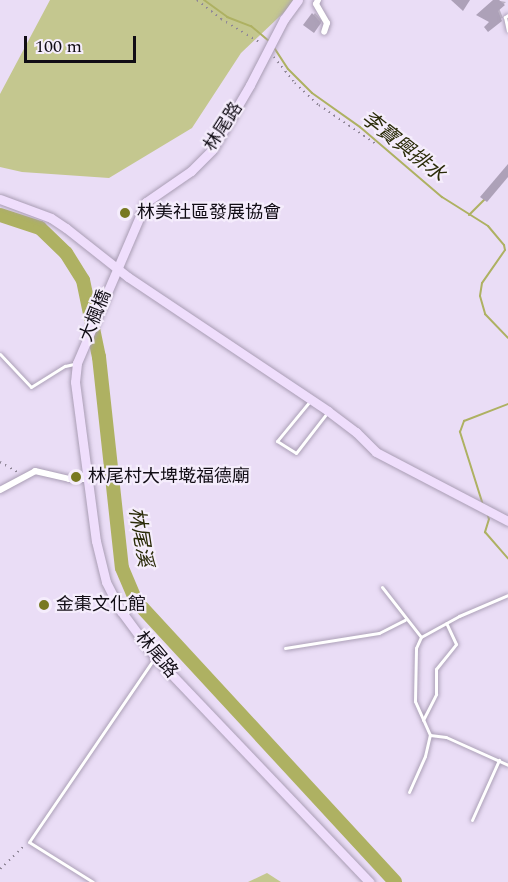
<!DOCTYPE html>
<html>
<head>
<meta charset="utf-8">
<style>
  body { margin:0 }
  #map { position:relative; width:508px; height:882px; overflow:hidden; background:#eaddf6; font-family:Spectral,"Noto Sans TC",serif }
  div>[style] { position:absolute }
  .green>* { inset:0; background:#c4c78f }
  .shadow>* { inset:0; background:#0003 }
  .stream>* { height:2px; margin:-1px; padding:0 1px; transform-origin:1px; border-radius:1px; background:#aeb162 }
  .river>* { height:14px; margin:-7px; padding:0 7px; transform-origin:7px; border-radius:7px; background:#aeb162 }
  .building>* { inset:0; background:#ada1b8 }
  .path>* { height:1.5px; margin-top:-0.75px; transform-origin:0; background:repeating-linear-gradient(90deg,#8f8697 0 1.5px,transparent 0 6px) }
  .roads { filter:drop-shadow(0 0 2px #a99db4) drop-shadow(0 0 2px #a99db4) }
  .lane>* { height:3px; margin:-1.5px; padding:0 1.5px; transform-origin:1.5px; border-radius:1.5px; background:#fff }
  .street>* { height:6px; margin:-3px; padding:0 3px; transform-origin:3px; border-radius:3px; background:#fff }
  .secondary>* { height:9px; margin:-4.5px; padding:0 4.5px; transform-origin:4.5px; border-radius:4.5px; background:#efdefc }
  .dots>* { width:16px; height:16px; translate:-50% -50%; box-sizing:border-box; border:3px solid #f5edfc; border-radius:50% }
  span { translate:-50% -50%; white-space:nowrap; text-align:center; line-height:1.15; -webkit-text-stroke:4.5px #f5edfc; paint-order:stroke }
  .street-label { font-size:18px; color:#110d15 }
  .poi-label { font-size:18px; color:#110d15 }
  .left { translate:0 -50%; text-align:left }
  .water-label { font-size:20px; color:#2a2b08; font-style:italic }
  .scale { position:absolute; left:24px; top:36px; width:112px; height:27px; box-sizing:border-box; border:3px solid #110d15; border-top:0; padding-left:8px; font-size:18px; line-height:21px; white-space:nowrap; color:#110d15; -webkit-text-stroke:4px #f5edfc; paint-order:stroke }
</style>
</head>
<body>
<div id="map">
  <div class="green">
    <i style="clip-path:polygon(50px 0,297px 0,241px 53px,192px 128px,109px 178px,22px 172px,0 167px,0 94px)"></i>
    <i style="clip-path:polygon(267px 873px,281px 882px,248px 882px)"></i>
  </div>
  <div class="shadow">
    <i style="clip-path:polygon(495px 0,506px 2px,499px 8px,503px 18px,491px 22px)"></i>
    <i style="clip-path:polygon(315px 13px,322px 21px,313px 31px,305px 25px)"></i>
  </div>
  <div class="stream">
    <i style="left:204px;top:0;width:29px;rotate:36deg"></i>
    <i style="left:227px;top:17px;width:26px;rotate:21deg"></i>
    <i style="left:251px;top:26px;width:23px;rotate:40deg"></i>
    <i style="left:273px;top:46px;width:27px;rotate:57deg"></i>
    <i style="left:288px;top:69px;width:34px;rotate:45deg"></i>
    <i style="left:312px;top:93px;width:59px;rotate:35.3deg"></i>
    <i style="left:360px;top:127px;width:108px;rotate:40.5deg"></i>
    <i style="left:442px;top:197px;width:54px;rotate:32.2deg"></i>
    <i style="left:488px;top:226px;width:25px;rotate:50deg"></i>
    <i style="left:504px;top:245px;width:5px;rotate:79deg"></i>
    <i style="left:505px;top:250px;width:40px;rotate:124.9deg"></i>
    <i style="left:482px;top:283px;width:13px;rotate:99deg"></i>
    <i style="left:480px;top:296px;width:19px;rotate:74deg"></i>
    <i style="left:485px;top:314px;width:33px;rotate:46deg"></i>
    <i style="left:469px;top:215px;width:24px;rotate:-45deg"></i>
    <i style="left:483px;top:505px;width:77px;rotate:-107.5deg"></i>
    <i style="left:460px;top:432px;width:12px;rotate:-70deg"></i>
    <i style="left:464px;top:421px;width:47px;rotate:-21.1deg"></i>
    <i style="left:487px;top:513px;width:6px;rotate:72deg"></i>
    <i style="left:489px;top:519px;width:14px;rotate:107deg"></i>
    <i style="left:485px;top:532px;width:35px;rotate:49deg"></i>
  </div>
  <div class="river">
    <i style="left:0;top:215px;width:42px;rotate:18deg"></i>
    <i style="left:40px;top:228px;width:36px;rotate:44deg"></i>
    <i style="left:66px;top:253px;width:32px;rotate:58deg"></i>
    <i style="left:83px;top:280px;width:79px;rotate:78.3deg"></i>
    <i style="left:99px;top:357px;width:212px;rotate:83.8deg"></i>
    <i style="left:122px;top:568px;width:36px;rotate:67deg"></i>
    <i style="left:136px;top:601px;width:382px;rotate:47.3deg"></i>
  </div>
  <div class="building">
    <i style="clip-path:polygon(451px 0,470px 0,463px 11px)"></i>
    <i style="clip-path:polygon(493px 0,499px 0,505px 5px,498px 11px,502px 21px,488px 32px,484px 27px,489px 22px,476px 15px)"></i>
    <i style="clip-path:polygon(312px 13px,321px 23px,314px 33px,303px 25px)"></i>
    <i style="clip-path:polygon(508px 164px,508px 177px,487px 202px,480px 197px)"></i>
  </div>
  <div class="path">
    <i style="left:197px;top:0;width:31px;rotate:38deg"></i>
    <i style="left:221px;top:19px;width:47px;rotate:31deg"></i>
    <i style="left:274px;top:57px;width:33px;rotate:51deg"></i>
    <i style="left:295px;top:83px;width:33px;rotate:43deg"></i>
    <i style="left:319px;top:105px;width:69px;rotate:34.4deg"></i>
    <i style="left:0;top:462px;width:20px;rotate:30deg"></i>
    <i style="left:0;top:869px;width:35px;rotate:-44deg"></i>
  </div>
  <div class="roads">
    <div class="lane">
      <i style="left:508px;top:15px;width:4px;rotate:146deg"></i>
      <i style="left:505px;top:17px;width:14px;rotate:78deg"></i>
      <i style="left:0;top:354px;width:45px;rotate:46.8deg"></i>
      <i style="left:31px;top:387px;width:40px;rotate:-32deg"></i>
      <i style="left:65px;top:366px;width:9px;rotate:-13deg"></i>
      <i style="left:310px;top:401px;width:52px;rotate:129.5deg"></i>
      <i style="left:277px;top:441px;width:22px;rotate:32deg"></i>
      <i style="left:296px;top:453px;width:51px;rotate:-52.2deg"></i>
      <i style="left:382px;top:587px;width:63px;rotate:52deg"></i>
      <i style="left:285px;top:648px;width:95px;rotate:-9.1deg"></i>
      <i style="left:379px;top:633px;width:29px;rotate:-27deg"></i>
      <i style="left:423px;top:720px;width:29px;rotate:-63deg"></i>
      <i style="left:436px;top:694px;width:25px;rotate:-90deg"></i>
      <i style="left:436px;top:669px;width:32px;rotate:-51deg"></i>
      <i style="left:456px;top:644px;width:23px;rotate:-115deg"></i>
      <i style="left:430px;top:735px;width:16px;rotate:7deg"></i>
      <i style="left:446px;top:737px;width:68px;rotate:24.3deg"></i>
      <i style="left:409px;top:792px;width:39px;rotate:-66deg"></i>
      <i style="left:425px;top:756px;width:22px;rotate:-77deg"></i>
      <i style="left:430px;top:735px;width:37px;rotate:-114deg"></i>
      <i style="left:415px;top:701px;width:53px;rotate:-88.9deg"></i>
      <i style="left:416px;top:648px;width:12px;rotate:-66deg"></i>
      <i style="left:421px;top:637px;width:43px;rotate:-28.9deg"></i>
      <i style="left:459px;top:616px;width:53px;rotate:-23.2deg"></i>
      <i style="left:472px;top:820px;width:66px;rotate:-65.8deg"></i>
      <i style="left:93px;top:882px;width:75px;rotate:-148deg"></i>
      <i style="left:29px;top:842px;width:222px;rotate:-55.7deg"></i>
    </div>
    <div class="street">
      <i style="left:318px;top:0;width:4px;rotate:117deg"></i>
      <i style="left:316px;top:4px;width:22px;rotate:60deg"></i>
      <i style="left:327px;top:23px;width:9px;rotate:108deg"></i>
      <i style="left:0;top:490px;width:40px;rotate:-28deg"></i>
      <i style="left:35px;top:471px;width:35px;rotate:13deg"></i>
      <i style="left:69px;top:479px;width:18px"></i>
    </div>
    <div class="secondary">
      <i style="left:298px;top:0;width:24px;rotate:126deg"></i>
      <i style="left:284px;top:19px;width:74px;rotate:117.3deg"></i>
      <i style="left:250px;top:85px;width:75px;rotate:120.3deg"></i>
      <i style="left:212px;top:150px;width:30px;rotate:135deg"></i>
      <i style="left:191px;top:171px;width:55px;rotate:145.4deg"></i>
      <i style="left:146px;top:202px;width:175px;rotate:113.2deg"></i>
      <i style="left:77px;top:363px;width:19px;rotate:96deg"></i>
      <i style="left:75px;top:382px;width:160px;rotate:82.5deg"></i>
      <i style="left:96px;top:541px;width:42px;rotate:76.3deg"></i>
      <i style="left:106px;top:582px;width:33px;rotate:63deg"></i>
      <i style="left:121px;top:611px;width:57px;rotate:53.5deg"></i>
      <i style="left:155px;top:657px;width:311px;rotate:46.4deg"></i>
      <i style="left:0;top:199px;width:54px;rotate:20.4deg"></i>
      <i style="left:51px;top:218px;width:18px;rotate:34deg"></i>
      <i style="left:66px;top:228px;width:79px;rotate:38.3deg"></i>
      <i style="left:128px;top:277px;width:241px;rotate:33.8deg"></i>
      <i style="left:328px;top:411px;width:35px;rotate:37deg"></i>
      <i style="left:356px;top:432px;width:28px;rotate:45deg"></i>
      <i style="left:376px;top:452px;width:149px;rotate:27.6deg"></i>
    </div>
  </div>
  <div class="dots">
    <i style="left:125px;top:213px;background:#787921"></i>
    <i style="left:76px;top:477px;background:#787921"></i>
    <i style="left:44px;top:605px;background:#787921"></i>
  </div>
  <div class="street-label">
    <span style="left:224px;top:127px;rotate:-57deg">林尾路</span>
    <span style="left:96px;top:316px;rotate:-68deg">大楓橋</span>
    <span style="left:156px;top:655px;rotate:50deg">林尾路</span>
  </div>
  <div class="poi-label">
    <span class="left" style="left:137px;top:213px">林美社區發展協會</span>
    <span class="left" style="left:88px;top:477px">林尾村大埤墘福德廟</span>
    <span class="left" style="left:56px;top:605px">金棗文化館</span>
  </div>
  <div class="water-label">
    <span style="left:403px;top:147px;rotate:38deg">李寶興排水</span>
    <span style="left:140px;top:537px;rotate:81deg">林尾溪</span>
  </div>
  <div class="scale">100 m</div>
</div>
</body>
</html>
